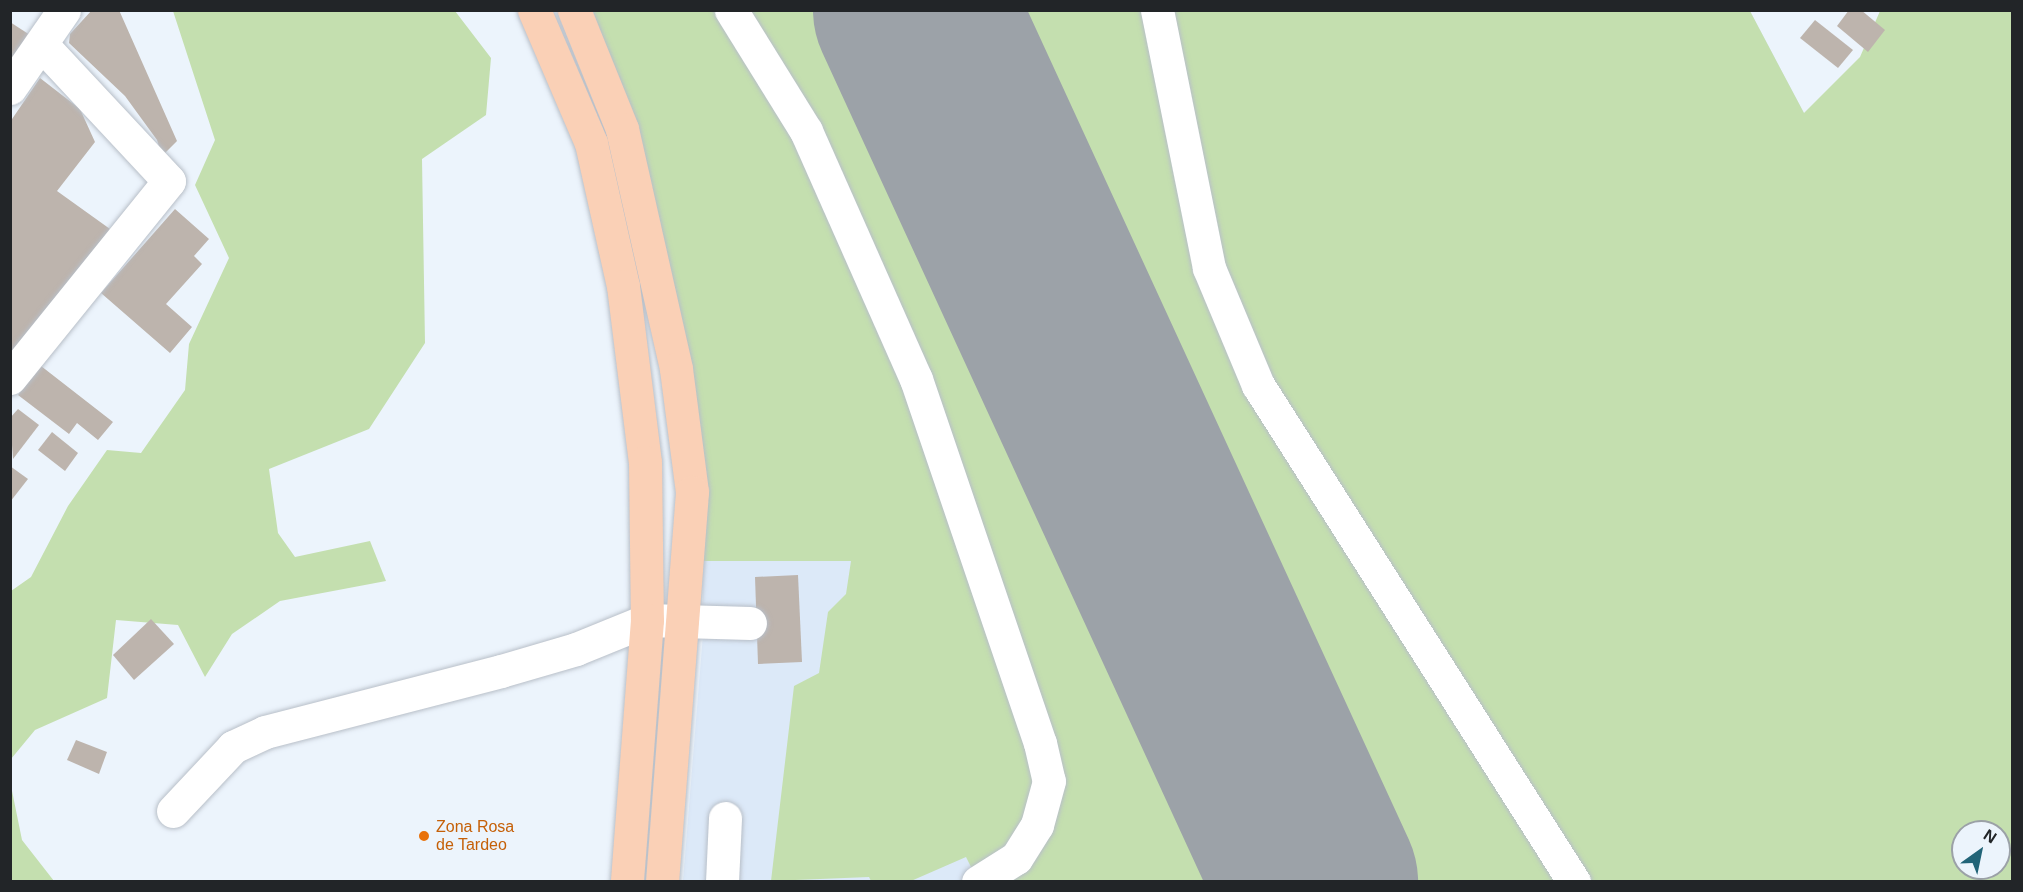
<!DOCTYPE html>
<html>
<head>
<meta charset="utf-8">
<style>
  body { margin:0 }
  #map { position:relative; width:2023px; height:892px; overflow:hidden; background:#ecf4fc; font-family:Helvetica,sans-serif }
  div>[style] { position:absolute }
  .built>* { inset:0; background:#dce9f8 }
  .green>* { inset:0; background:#c4dfaf }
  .runway>* { height:204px; margin:-102px; padding:0 102px; transform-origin:102px; border-radius:102px; background:#9ca2a8 }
  .building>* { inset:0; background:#bdb4ad }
  .roads { filter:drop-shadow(0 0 2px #b8bfc8) drop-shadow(0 0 2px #b8bfc8) }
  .minor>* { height:33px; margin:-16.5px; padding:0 16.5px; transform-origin:16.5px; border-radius:16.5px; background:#fff }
  .major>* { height:33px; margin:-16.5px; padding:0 16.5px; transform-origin:16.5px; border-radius:16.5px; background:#fad0b6 }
  .dots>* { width:16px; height:16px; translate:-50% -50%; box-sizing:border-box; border:3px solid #ecf4fc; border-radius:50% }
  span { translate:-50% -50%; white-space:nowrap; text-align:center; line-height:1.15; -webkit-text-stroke:5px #ecf4fc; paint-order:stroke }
  .food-label { font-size:16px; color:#c56008 }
  .left { translate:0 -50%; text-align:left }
  .frame { position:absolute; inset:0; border:12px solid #222528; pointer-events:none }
  .north { position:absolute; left:1951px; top:820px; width:60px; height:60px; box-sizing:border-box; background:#ecf4fc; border:2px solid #9ba1a7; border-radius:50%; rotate:33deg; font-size:16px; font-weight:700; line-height:24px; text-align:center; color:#222528 }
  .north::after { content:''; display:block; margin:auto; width:21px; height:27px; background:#226478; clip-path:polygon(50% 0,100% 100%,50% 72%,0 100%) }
</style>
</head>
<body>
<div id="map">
  <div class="built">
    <i style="clip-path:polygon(evenodd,593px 11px,1750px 11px,1804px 113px,2012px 881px,683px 881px,704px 622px,697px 455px,627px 107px,593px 11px,1963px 832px,1999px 832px,1999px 868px,1963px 868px,1963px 832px)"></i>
  </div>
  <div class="green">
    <i style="clip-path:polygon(173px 11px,455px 11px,491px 58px,486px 115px,422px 159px,425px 343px,369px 429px,269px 469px,278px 533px,295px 557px,370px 541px,386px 581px,280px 601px,232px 634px,205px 677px,178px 625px,116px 620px,107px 698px,35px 730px,11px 759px,11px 591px,31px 577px,68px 506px,107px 450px,141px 453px,185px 390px,189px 344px,229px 258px,195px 185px,215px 140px)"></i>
    <i style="clip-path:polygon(593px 11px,838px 11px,1235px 881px,978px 881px,966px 857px,911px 881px,871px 881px,869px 877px,771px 881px,794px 686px,819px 673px,828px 612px,846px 594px,851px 561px,703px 561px,697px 455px,627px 107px)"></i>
    <i style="clip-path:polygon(evenodd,1004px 11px,1750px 11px,1804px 113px,1860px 57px,1880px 11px,2012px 11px,2012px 881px,1407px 881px,1004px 11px,1963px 832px,1999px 832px,1999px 868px,1963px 868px,1963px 832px)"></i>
    <i style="clip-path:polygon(10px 781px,22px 840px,54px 881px,11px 881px)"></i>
  </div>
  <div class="runway">
    <i style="left:915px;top:10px;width:960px;rotate:65.3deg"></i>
  </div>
  <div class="building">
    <i style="clip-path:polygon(92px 10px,119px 10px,177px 141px,162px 156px,157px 140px,125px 96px,69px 43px,70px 34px)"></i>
    <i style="clip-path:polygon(1849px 10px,1861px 10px,1885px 30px,1868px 52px,1837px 26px)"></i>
    <i style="clip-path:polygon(1815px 20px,1853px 50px,1838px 68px,1800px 38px)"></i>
    <i style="clip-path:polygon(10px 22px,30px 35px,10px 64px)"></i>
    <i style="clip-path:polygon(40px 78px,80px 109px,95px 142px,57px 191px,110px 229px,10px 357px,10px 122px)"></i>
    <i style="clip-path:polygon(175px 209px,209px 239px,194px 256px,202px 264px,166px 304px,192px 327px,170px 353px,101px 293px)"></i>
    <i style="clip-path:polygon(41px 366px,113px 422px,98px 440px,77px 423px,69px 434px,18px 395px)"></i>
    <i style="clip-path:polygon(18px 409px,39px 425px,13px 459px,10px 418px)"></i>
    <i style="clip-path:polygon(52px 432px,78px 453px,65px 471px,38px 450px)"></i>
    <i style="clip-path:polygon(10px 466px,28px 479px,10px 502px)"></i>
    <i style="clip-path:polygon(798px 575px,802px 662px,758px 664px,755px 577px)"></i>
    <i style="clip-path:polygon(151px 619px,174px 644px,134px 680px,113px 655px)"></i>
    <i style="clip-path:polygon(76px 740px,107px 752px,99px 774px,67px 760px)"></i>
  </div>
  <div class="roads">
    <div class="minor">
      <i style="left:731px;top:10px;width:142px;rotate:58.2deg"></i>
      <i style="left:806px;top:131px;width:271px;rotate:66.1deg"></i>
      <i style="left:916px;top:379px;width:385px;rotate:71.2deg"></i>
      <i style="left:1040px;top:743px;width:39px;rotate:77deg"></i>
      <i style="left:1049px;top:781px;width:46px;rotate:105.3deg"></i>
      <i style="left:1037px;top:825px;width:39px;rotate:122deg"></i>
      <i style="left:1016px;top:858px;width:45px;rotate:147.7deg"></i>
      <i style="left:1157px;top:10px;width:263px;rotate:78.6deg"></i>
      <i style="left:1209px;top:268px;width:127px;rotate:67.3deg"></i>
      <i style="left:1258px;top:385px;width:589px;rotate:57.55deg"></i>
      <i style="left:10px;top:88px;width:95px;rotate:-55.3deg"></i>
      <i style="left:10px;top:378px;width:253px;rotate:-51.1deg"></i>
      <i style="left:169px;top:181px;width:183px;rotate:-133deg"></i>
      <i style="left:173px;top:811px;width:88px;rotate:-46.8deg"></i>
      <i style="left:233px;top:747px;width:35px;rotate:-25deg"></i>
      <i style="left:265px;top:732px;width:244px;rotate:-14.5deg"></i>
      <i style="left:501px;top:671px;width:78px;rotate:-16.3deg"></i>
      <i style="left:576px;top:649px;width:77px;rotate:-22.2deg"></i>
      <i style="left:647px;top:620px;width:103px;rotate:1.7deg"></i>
      <i style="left:722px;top:882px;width:64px;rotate:-87.3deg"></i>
    </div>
    <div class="major">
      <i style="left:534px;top:10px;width:145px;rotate:66.8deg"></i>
      <i style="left:591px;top:143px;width:147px;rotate:77.4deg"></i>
      <i style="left:623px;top:286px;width:177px;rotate:82.9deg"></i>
      <i style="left:645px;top:462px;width:158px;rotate:89.3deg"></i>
      <i style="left:647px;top:620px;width:263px;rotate:94.4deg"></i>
      <i style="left:574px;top:10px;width:128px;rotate:68deg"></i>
      <i style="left:622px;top:129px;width:246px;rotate:77.3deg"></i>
      <i style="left:676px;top:369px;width:124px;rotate:82.6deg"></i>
      <i style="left:692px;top:492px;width:391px;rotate:94.4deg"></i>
    </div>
  </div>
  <div class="dots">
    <i style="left:424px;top:836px;background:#e8710a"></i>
  </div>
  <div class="food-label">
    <span class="left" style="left:436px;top:836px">Zona Rosa<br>de Tardeo</span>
  </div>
  <div class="frame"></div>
  <div class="north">N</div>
</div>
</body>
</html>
